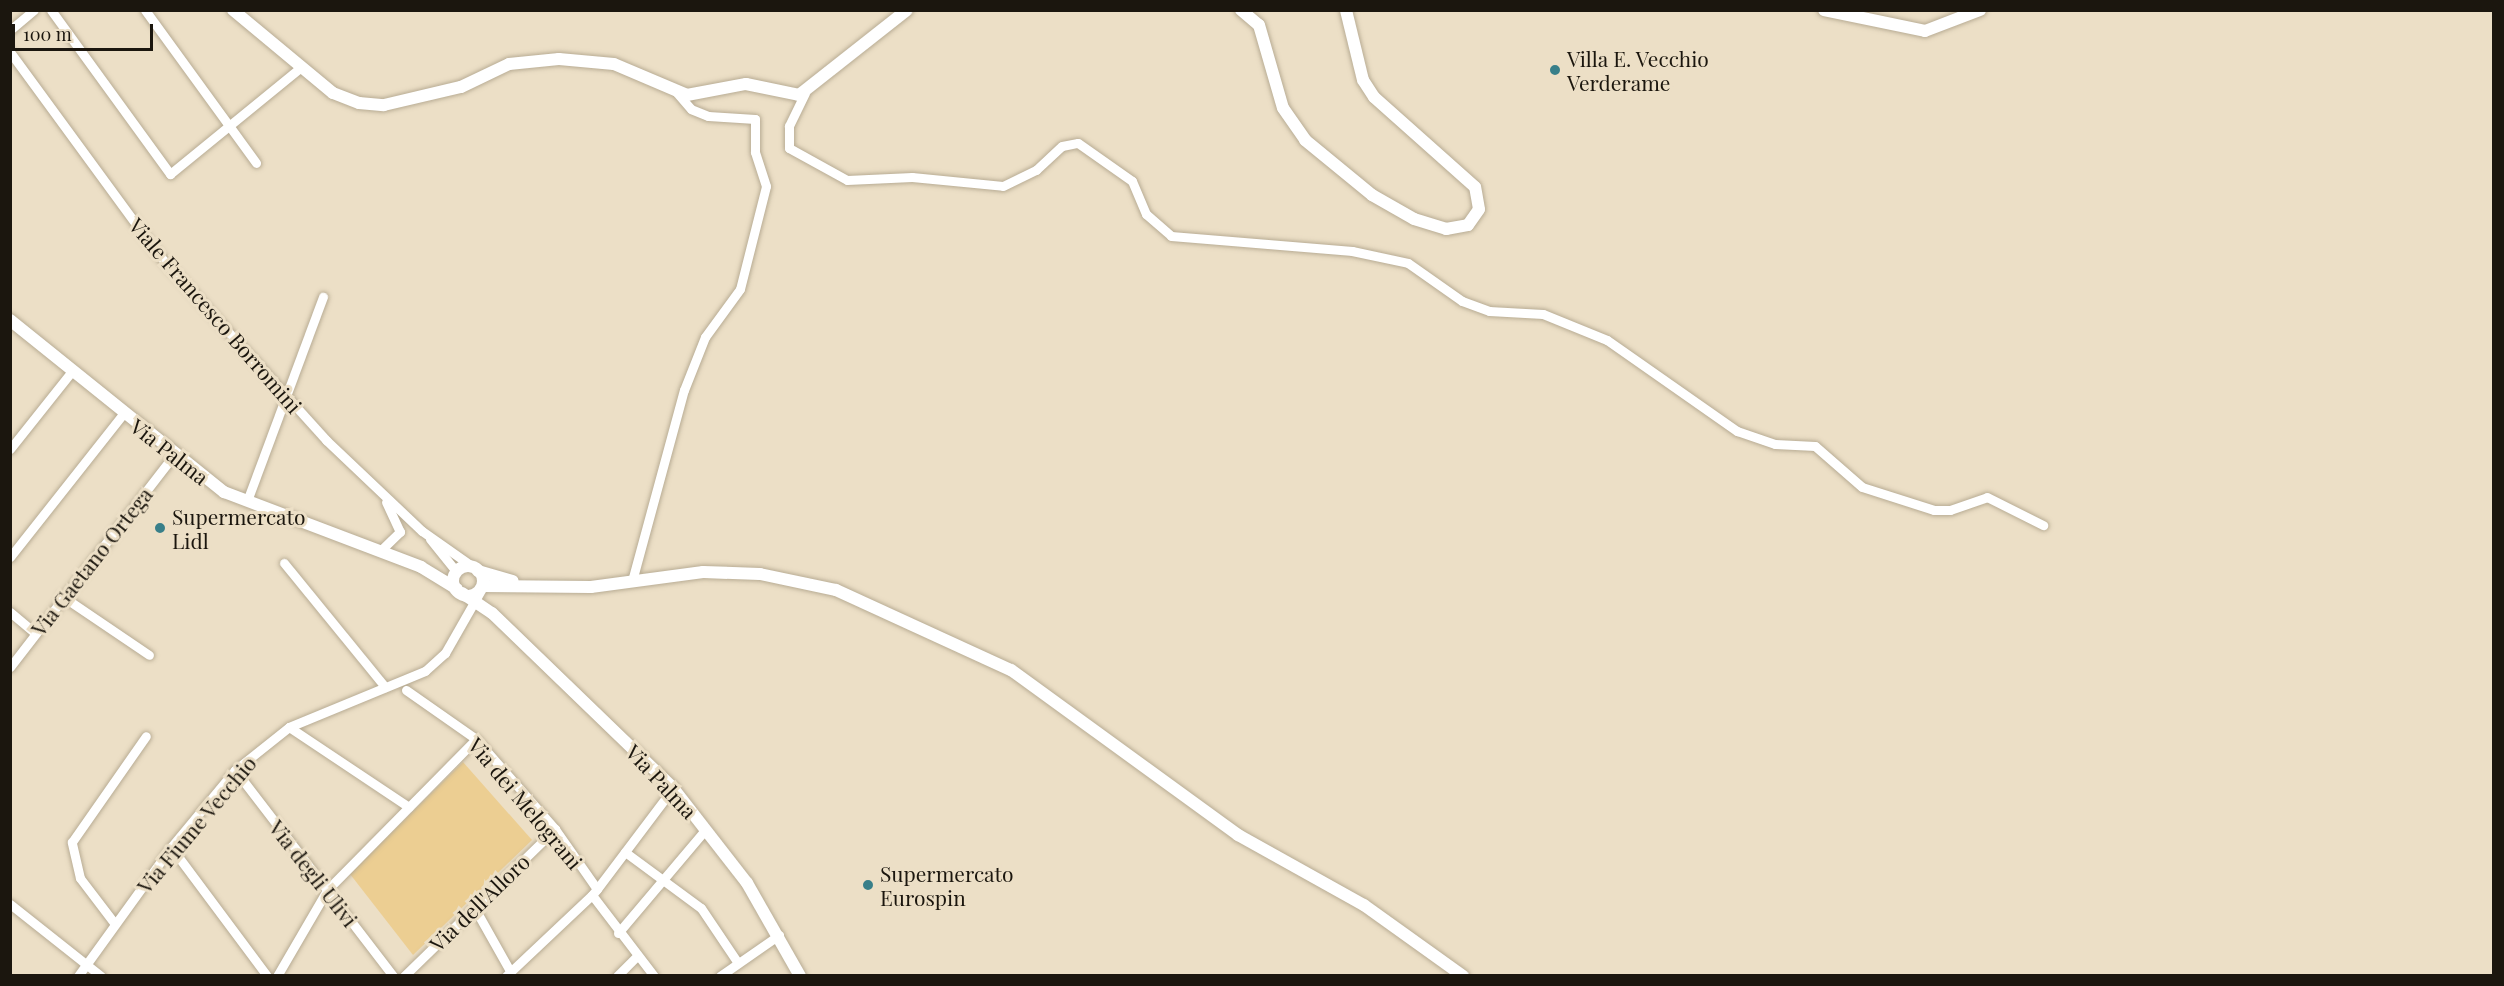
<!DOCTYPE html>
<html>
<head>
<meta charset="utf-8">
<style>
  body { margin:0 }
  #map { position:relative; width:2504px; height:986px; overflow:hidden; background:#ecdfc6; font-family:"Playfair Display",serif }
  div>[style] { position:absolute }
  .green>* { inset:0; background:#ecce92 }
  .roads { filter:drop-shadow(0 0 2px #b8ac94) drop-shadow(0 0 2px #b8ac94) }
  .street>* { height:9px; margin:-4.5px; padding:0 4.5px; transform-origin:4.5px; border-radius:4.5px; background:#fff }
  .secondary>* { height:12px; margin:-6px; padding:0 6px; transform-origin:6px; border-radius:6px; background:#fff }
  .secondary>.ring { margin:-6px; padding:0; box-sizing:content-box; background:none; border:12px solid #fff; border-radius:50% }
  .dots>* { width:16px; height:16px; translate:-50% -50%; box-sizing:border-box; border:3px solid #ecdfc6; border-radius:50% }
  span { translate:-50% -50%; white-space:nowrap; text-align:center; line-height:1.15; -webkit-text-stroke:6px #ecdfc6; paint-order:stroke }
  .poi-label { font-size:21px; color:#1b160e }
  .left { translate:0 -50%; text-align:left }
  .street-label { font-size:21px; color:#1b160e }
  .frame { position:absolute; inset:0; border:12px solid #1b160e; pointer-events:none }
  .scale { position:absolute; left:12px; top:24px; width:141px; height:27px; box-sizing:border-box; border:3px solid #1b160e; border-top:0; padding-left:8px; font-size:18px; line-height:21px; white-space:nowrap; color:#1b160e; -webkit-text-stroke:4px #ecdfc6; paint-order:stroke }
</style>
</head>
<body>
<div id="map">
  <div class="green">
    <i style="clip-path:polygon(463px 762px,532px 840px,413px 955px,350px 874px)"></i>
  </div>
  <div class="roads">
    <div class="street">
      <i style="left:51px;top:10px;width:203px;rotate:54deg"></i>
      <i style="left:170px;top:174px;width:168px;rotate:-39.2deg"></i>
      <i style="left:145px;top:10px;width:189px;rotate:54deg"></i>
      <i style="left:10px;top:30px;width:31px;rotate:-40deg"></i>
      <i style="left:10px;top:52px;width:250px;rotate:53.8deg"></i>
      <i style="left:158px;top:254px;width:251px;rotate:47.9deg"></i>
      <i style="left:326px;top:440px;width:132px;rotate:43.5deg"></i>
      <i style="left:422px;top:531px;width:66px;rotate:35.1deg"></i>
      <i style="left:805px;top:93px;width:37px;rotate:116deg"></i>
      <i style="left:789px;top:126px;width:22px;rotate:90deg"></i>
      <i style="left:789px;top:148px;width:66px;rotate:28.9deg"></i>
      <i style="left:847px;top:180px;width:65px;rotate:-2.6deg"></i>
      <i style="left:912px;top:177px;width:91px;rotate:5.6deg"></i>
      <i style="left:1003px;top:186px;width:37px;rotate:-26deg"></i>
      <i style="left:1036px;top:170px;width:35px;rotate:-43deg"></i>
      <i style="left:1062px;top:146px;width:16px;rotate:-11deg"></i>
      <i style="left:1078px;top:143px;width:66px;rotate:35.1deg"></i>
      <i style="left:1132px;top:181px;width:36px;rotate:67deg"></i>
      <i style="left:1146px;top:214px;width:33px;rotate:41deg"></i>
      <i style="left:1171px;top:236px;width:182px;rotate:4.7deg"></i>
      <i style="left:1352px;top:251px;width:57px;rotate:12.1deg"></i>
      <i style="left:1408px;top:263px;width:66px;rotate:35.1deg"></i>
      <i style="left:1462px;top:301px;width:29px;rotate:20deg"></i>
      <i style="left:1489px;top:311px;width:54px;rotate:3.2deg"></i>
      <i style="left:1543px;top:314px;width:69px;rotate:22.1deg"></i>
      <i style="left:1607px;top:340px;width:159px;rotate:35deg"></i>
      <i style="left:1737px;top:431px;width:40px;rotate:18.9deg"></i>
      <i style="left:1775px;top:444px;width:40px;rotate:2.9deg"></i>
      <i style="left:1815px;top:446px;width:62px;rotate:41.1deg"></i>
      <i style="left:1862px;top:487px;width:76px;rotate:17.7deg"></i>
      <i style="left:1934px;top:510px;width:16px"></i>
      <i style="left:1950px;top:510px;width:39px;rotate:-19deg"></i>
      <i style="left:1987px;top:497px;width:63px;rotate:26.6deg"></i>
      <i style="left:10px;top:449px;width:100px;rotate:-51.5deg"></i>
      <i style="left:247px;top:501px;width:218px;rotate:-69.6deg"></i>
      <i style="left:430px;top:539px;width:40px;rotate:51deg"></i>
      <i style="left:380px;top:551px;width:28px;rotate:-44deg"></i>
      <i style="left:400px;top:532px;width:33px;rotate:-115deg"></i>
      <i style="left:10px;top:557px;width:182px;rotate:-51.7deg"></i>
      <i style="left:284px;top:563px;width:160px;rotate:50.8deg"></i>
      <i style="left:632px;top:581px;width:198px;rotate:-74.8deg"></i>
      <i style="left:684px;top:390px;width:57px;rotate:-68.4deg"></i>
      <i style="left:705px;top:337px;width:59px;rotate:-53.9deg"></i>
      <i style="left:740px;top:289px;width:106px;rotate:-75.8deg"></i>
      <i style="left:766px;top:186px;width:36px;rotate:-108deg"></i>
      <i style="left:755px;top:152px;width:33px;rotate:-90deg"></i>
      <i style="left:755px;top:119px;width:47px;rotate:-176.3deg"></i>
      <i style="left:708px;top:116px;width:18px;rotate:-158deg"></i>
      <i style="left:691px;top:109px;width:23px;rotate:-131deg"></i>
      <i style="left:62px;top:596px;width:105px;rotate:34.1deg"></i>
      <i style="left:10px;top:612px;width:33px;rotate:40deg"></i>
      <i style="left:10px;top:667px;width:267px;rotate:-52.3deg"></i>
      <i style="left:406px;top:690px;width:85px;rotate:35deg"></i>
      <i style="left:476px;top:739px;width:120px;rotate:48.7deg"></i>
      <i style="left:555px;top:829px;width:73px;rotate:55deg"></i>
      <i style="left:597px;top:889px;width:8px;rotate:130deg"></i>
      <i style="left:592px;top:895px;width:102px;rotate:52.6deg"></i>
      <i style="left:289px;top:727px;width:144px;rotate:33.7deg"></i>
      <i style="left:235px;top:770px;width:260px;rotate:52.5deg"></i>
      <i style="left:171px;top:847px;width:161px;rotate:53.3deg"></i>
      <i style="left:625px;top:852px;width:94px;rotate:36.4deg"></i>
      <i style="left:701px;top:908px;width:66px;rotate:56.1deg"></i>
      <i style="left:597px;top:889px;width:126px;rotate:-53deg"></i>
      <i style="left:10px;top:904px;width:116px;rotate:38.4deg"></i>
      <i style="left:474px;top:907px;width:73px;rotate:60.6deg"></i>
      <i style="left:115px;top:924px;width:58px;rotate:-127.3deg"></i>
      <i style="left:80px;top:878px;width:37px;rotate:-103deg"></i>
      <i style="left:72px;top:842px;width:129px;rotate:-55.1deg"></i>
      <i style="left:618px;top:933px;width:136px;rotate:-49.8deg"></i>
      <i style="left:78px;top:976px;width:159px;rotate:-54.2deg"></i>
      <i style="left:171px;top:847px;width:100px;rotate:-50.3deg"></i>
      <i style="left:235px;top:770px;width:69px;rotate:-38.5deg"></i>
      <i style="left:289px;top:727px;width:147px;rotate:-22.4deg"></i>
      <i style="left:425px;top:671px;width:27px;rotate:-42deg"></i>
      <i style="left:445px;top:653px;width:70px;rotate:-60.2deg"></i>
      <i style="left:277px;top:976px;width:99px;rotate:-59.8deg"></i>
      <i style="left:327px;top:890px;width:212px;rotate:-45.4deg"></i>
      <i style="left:404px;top:976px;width:211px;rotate:-44.2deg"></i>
      <i style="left:506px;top:976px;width:118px;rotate:-43.3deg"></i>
      <i style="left:617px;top:976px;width:27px;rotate:-45deg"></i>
      <i style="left:720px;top:976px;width:72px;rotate:-34.8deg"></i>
    </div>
    <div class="secondary">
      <i style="left:233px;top:10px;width:130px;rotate:39.7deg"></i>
      <i style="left:333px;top:93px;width:28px;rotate:21deg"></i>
      <i style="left:359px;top:103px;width:25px;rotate:5deg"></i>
      <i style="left:384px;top:105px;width:79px;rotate:-13.2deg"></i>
      <i style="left:461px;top:87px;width:53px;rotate:-25.6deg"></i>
      <i style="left:509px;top:64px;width:50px;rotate:-5.7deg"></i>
      <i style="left:559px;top:59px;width:55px;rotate:5.2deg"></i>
      <i style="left:614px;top:64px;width:79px;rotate:23deg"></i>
      <i style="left:687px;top:95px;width:60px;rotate:-10.6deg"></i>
      <i style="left:746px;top:84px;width:54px;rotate:11.7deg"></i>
      <i style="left:799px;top:95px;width:137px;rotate:-38.2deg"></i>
      <i style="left:1241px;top:10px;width:23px;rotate:40deg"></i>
      <i style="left:1259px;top:25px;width:86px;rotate:73.9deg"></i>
      <i style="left:1283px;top:108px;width:39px;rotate:55deg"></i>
      <i style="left:1305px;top:140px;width:87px;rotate:39.4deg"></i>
      <i style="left:1372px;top:195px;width:48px;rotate:29.7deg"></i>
      <i style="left:1414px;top:219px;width:34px;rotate:17deg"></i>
      <i style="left:1446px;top:229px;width:22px;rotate:-10deg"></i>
      <i style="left:1468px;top:225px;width:19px;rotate:-55deg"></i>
      <i style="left:1479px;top:209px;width:22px;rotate:-100deg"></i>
      <i style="left:1475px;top:187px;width:135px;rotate:-138.3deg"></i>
      <i style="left:1374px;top:97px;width:20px;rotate:-123deg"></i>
      <i style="left:1363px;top:80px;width:72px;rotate:-103.7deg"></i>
      <i style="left:1824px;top:10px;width:103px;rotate:11.7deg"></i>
      <i style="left:1925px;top:31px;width:59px;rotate:-20.9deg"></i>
      <i style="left:10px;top:320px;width:275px;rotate:38.8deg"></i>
      <i style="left:224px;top:492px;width:211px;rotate:20.8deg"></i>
      <i style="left:421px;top:567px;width:42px;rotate:31.4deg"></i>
      <i class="ring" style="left:453px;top:566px;width:18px;height:18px"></i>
      <i style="left:478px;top:571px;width:36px;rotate:16deg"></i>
      <i style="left:483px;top:586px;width:108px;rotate:0.5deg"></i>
      <i style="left:591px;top:587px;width:113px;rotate:-7.6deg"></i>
      <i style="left:703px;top:572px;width:57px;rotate:2deg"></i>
      <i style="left:760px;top:574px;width:78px;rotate:11.9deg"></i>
      <i style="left:836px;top:590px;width:192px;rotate:24.6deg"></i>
      <i style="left:1011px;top:670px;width:281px;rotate:36deg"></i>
      <i style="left:1238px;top:835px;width:144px;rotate:29.1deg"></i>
      <i style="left:1364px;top:905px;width:122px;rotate:35.6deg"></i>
      <i style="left:462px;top:593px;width:36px;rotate:34deg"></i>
      <i style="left:492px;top:613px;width:252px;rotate:44deg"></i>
      <i style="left:673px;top:788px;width:120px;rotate:52.1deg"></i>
      <i style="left:747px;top:883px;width:107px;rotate:60.3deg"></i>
    </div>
  </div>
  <div class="dots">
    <i style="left:1555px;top:70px;background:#387f89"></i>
    <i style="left:160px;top:528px;background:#387f89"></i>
    <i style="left:868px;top:885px;background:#387f89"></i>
  </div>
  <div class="poi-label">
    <span class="left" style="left:1567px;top:70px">Villa E. Vecchio<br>Verderame</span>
    <span class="left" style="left:172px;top:528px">Supermercato<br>Lidl</span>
    <span class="left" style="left:880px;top:885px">Supermercato<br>Eurospin</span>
  </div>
  <div class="street-label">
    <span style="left:216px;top:315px;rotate:49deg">Viale Francesco Borromini</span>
    <span style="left:170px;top:451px;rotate:38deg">Via Palma</span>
    <span style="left:91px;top:561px;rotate:-52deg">Via Gaetano Ortega</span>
    <span style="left:662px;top:781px;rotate:47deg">Via Palma</span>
    <span style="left:526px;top:803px;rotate:50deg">Via dei Melograni</span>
    <span style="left:196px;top:824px;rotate:-50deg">Via Fiume Vecchio</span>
    <span style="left:314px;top:873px;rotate:52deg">Via degli Ulivi</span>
    <span style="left:479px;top:902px;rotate:-44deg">Via dell'Alloro</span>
  </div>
  <div class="frame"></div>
  <div class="scale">100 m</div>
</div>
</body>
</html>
